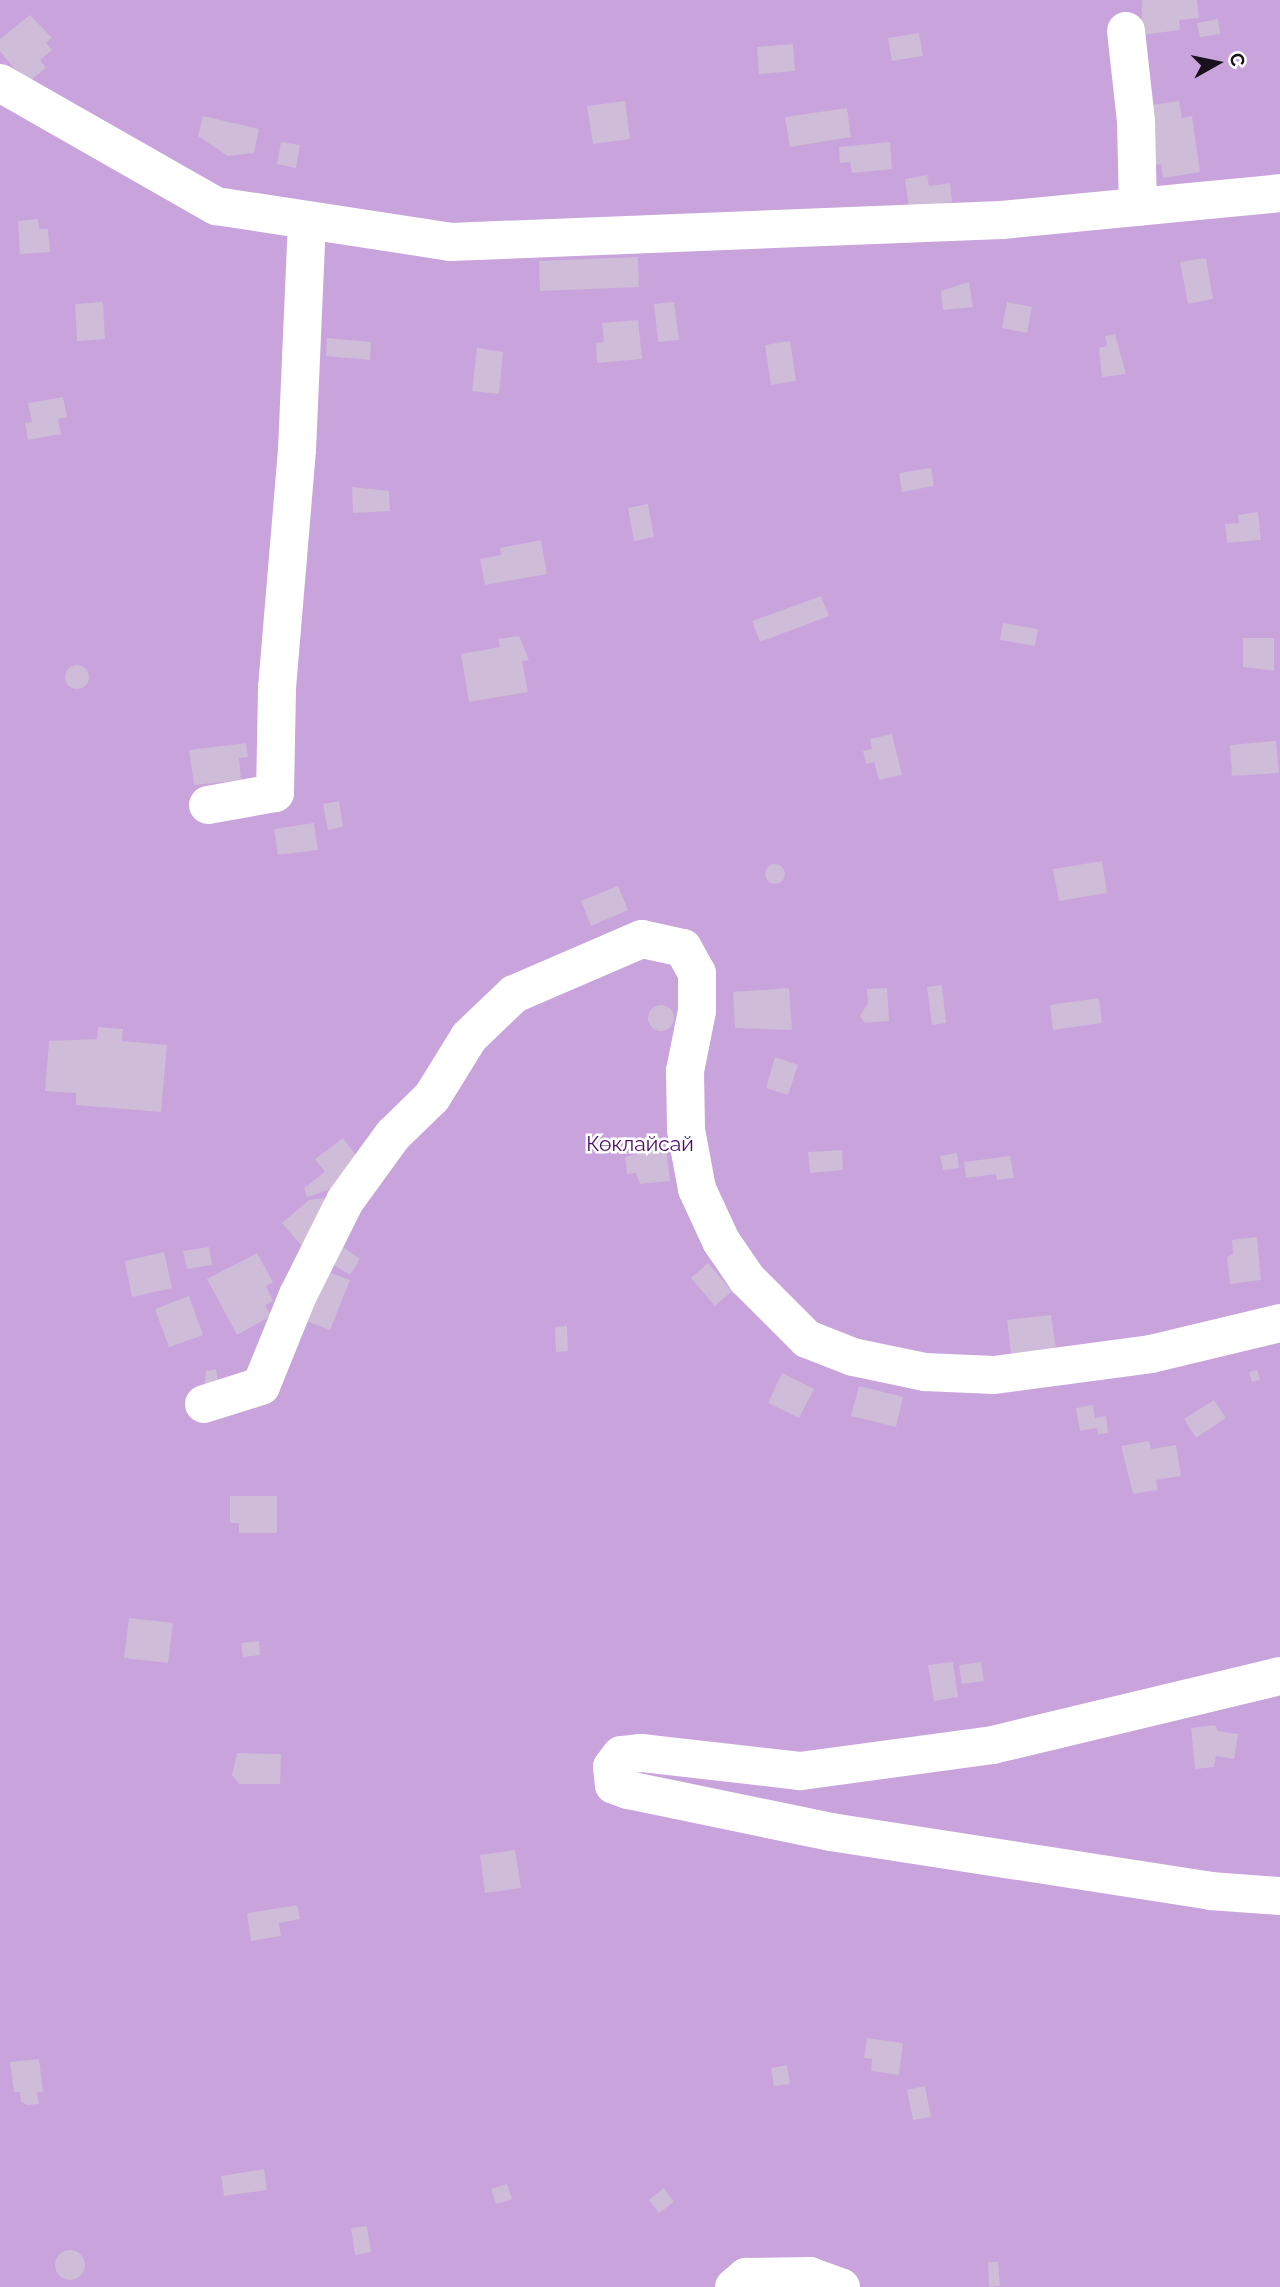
<!DOCTYPE html>
<html>
<head>
<meta charset="utf-8">
<style>
  body { margin:0 }
  #map { position:relative; width:1280px; height:2287px; overflow:hidden; background:#e9d7f3; font-family:Raleway,sans-serif }
  div>[style] { position:absolute }
  .green>* { inset:0; background:#c8a3dc }
  .building>* { inset:0; background:#cebcd8 }
  .round { border-radius:50% }
  .minor>* { height:38px; margin:-19px; padding:0 19px; transform-origin:19px; border-radius:19px; background:#fff }
  span { translate:-50% -50%; white-space:nowrap; text-align:center; line-height:1.15; -webkit-text-stroke:5px #fff; paint-order:stroke }
  .park-label { font-size:21px; color:#4f0c69 }
  .north { position:absolute; left:1182px; top:28px; width:70px; height:70px; -webkit-text-stroke:5px #fff; paint-order:stroke; rotate:81deg; font-size:19px; font-weight:700; line-height:28px; text-align:center; color:#19121c }
  .north::after { content:''; display:block; margin:auto; width:24px; height:32px; background:#19121c; clip-path:polygon(50% 0,100% 100%,50% 72%,0 100%) }
</style>
</head>
<body>
<div id="map">
  <div class="green">
    <i style="clip-path:polygon(0 0,1280px 0,1280px 2287px,0 2287px)"></i>
  </div>
  <div class="building">
    <i style="clip-path:polygon(1142px 0,1197px 0,1199px 18px,1179px 20px,1180px 30px,1141px 35px)"></i>
    <i style="clip-path:polygon(30px 15px,52px 38px,46px 43px,52px 50px,40px 60px,46px 68px,26px 84px,0 51px,0 39px)"></i>
    <i style="clip-path:polygon(1218px 19px,1220px 34px,1200px 37px,1197px 23px)"></i>
    <i style="clip-path:polygon(919px 33px,923px 56px,892px 61px,888px 38px)"></i>
    <i style="clip-path:polygon(793px 44px,795px 71px,759px 74px,757px 47px)"></i>
    <i style="clip-path:polygon(625px 101px,630px 139px,593px 144px,587px 106px)"></i>
    <i style="clip-path:polygon(1179px 101px,1182px 118px,1192px 116px,1200px 172px,1163px 178px,1161px 164px,1154px 165px,1144px 106px)"></i>
    <i style="clip-path:polygon(847px 108px,851px 137px,790px 147px,785px 117px)"></i>
    <i style="clip-path:polygon(203px 116px,259px 129px,254px 153px,228px 156px,198px 136px)"></i>
    <i style="clip-path:polygon(281px 142px,300px 145px,296px 168px,277px 164px)"></i>
    <i style="clip-path:polygon(890px 142px,892px 169px,852px 173px,850px 162px,840px 163px,839px 147px)"></i>
    <i style="clip-path:polygon(927px 175px,929px 186px,950px 183px,952px 202px,909px 208px,905px 179px)"></i>
    <i style="clip-path:polygon(38px 219px,39px 229px,48px 229px,50px 252px,20px 254px,18px 221px)"></i>
    <i style="clip-path:polygon(638px 257px,639px 287px,540px 291px,539px 261px)"></i>
    <i style="clip-path:polygon(1206px 258px,1213px 299px,1188px 304px,1180px 262px)"></i>
    <i style="clip-path:polygon(969px 282px,973px 307px,943px 310px,941px 291px)"></i>
    <i style="clip-path:polygon(103px 302px,105px 339px,77px 341px,75px 304px)"></i>
    <i style="clip-path:polygon(674px 302px,679px 340px,658px 342px,654px 304px)"></i>
    <i style="clip-path:polygon(1007px 302px,1032px 307px,1027px 333px,1002px 328px)"></i>
    <i style="clip-path:polygon(638px 320px,642px 359px,597px 363px,596px 343px,604px 342px,602px 323px)"></i>
    <i style="clip-path:polygon(1115px 334px,1126px 374px,1102px 377px,1099px 348px,1107px 346px,1105px 336px)"></i>
    <i style="clip-path:polygon(327px 338px,371px 342px,370px 360px,326px 356px)"></i>
    <i style="clip-path:polygon(790px 341px,796px 381px,771px 385px,765px 345px)"></i>
    <i style="clip-path:polygon(477px 348px,503px 352px,499px 394px,472px 391px)"></i>
    <i style="clip-path:polygon(63px 397px,67px 417px,58px 419px,61px 434px,28px 440px,25px 423px,32px 422px,28px 403px)"></i>
    <i style="clip-path:polygon(931px 468px,934px 486px,902px 492px,899px 473px)"></i>
    <i style="clip-path:polygon(352px 487px,389px 491px,390px 511px,353px 513px)"></i>
    <i style="clip-path:polygon(648px 504px,654px 537px,634px 541px,628px 508px)"></i>
    <i style="clip-path:polygon(1258px 512px,1261px 540px,1227px 543px,1225px 524px,1239px 523px,1238px 515px)"></i>
    <i style="clip-path:polygon(541px 540px,547px 574px,485px 585px,480px 559px,501px 555px,500px 548px)"></i>
    <i style="clip-path:polygon(821px 596px,829px 616px,760px 642px,752px 621px)"></i>
    <i style="clip-path:polygon(1003px 623px,1038px 629px,1035px 646px,1000px 640px)"></i>
    <i style="clip-path:polygon(519px 636px,529px 660px,522px 661px,528px 692px,469px 702px,461px 654px,500px 647px,498px 639px)"></i>
    <i style="clip-path:polygon(1243px 638px,1274px 638px,1274px 671px,1243px 667px)"></i>
    <i class="round" style="left:65px;top:665px;width:24px;height:24px"></i>
    <i style="clip-path:polygon(892px 734px,902px 775px,879px 780px,874px 762px,866px 764px,863px 751px,872px 749px,870px 739px)"></i>
    <i style="clip-path:polygon(1276px 741px,1279px 773px,1232px 776px,1230px 745px)"></i>
    <i style="clip-path:polygon(246px 743px,248px 757px,239px 758px,241px 780px,194px 785px,189px 750px)"></i>
    <i style="clip-path:polygon(339px 801px,343px 827px,328px 830px,323px 804px)"></i>
    <i style="clip-path:polygon(314px 823px,318px 850px,278px 855px,274px 829px)"></i>
    <i style="clip-path:polygon(1102px 861px,1107px 893px,1059px 901px,1053px 869px)"></i>
    <i class="round" style="left:765px;top:864px;width:20px;height:20px"></i>
    <i style="clip-path:polygon(618px 886px,628px 910px,591px 926px,581px 901px)"></i>
    <i style="clip-path:polygon(942px 985px,946px 1023px,932px 1025px,927px 987px)"></i>
    <i style="clip-path:polygon(789px 988px,792px 1030px,735px 1028px,733px 992px)"></i>
    <i style="clip-path:polygon(887px 988px,889px 1021px,865px 1023px,860px 1016px,868px 1003px,867px 989px)"></i>
    <i style="clip-path:polygon(1099px 998px,1102px 1023px,1053px 1030px,1050px 1005px)"></i>
    <i class="round" style="left:648px;top:1005px;width:26px;height:26px"></i>
    <i style="clip-path:polygon(98px 1027px,123px 1029px,122px 1041px,167px 1045px,161px 1112px,76px 1105px,76px 1093px,45px 1091px,49px 1041px,97px 1039px)"></i>
    <i style="clip-path:polygon(775px 1057px,798px 1065px,788px 1095px,766px 1088px)"></i>
    <i style="clip-path:polygon(343px 1138px,361px 1162px,330px 1189px,307px 1197px,304px 1188px,325px 1172px,315px 1159px)"></i>
    <i style="clip-path:polygon(666px 1146px,670px 1181px,640px 1184px,636px 1173px,627px 1174px,625px 1157px)"></i>
    <i style="clip-path:polygon(842px 1150px,843px 1170px,810px 1173px,808px 1152px)"></i>
    <i style="clip-path:polygon(957px 1153px,959px 1168px,943px 1170px,940px 1156px)"></i>
    <i style="clip-path:polygon(1010px 1156px,1014px 1178px,997px 1180px,996px 1174px,966px 1178px,964px 1162px)"></i>
    <i style="clip-path:polygon(323px 1198px,329px 1209px,305px 1250px,282px 1223px,309px 1200px)"></i>
    <i style="clip-path:polygon(1257px 1237px,1261px 1280px,1230px 1284px,1227px 1257px,1233px 1254px,1232px 1240px)"></i>
    <i style="clip-path:polygon(209px 1247px,212px 1265px,187px 1269px,183px 1251px)"></i>
    <i style="clip-path:polygon(343px 1247px,360px 1259px,350px 1275px,332px 1264px)"></i>
    <i style="clip-path:polygon(164px 1252px,172px 1288px,132px 1297px,125px 1261px)"></i>
    <i style="clip-path:polygon(257px 1253px,273px 1282px,266px 1286px,273px 1301px,265px 1305px,271px 1316px,237px 1335px,207px 1279px)"></i>
    <i style="clip-path:polygon(708px 1263px,732px 1291px,715px 1306px,691px 1278px)"></i>
    <i style="clip-path:polygon(326px 1271px,350px 1280px,330px 1330px,306px 1321px)"></i>
    <i style="clip-path:polygon(189px 1296px,203px 1335px,169px 1347px,155px 1309px)"></i>
    <i style="clip-path:polygon(1051px 1315px,1057px 1356px,1012px 1362px,1007px 1320px)"></i>
    <i style="clip-path:polygon(567px 1326px,568px 1351px,556px 1352px,555px 1327px)"></i>
    <i style="clip-path:polygon(216px 1369px,219px 1389px,204px 1391px,206px 1371px)"></i>
    <i style="clip-path:polygon(1257px 1370px,1260px 1380px,1252px 1382px,1249px 1372px)"></i>
    <i style="clip-path:polygon(782px 1373px,814px 1389px,799px 1418px,768px 1403px)"></i>
    <i style="clip-path:polygon(859px 1386px,903px 1397px,896px 1427px,851px 1416px)"></i>
    <i style="clip-path:polygon(1214px 1400px,1226px 1418px,1196px 1438px,1184px 1419px)"></i>
    <i style="clip-path:polygon(1093px 1405px,1095px 1418px,1106px 1416px,1108px 1433px,1098px 1434px,1097px 1428px,1080px 1431px,1076px 1408px)"></i>
    <i style="clip-path:polygon(1149px 1441px,1151px 1449px,1176px 1445px,1181px 1476px,1156px 1480px,1157px 1490px,1133px 1494px,1121px 1446px)"></i>
    <i style="clip-path:polygon(230px 1496px,277px 1496px,277px 1533px,239px 1533px,239px 1523px,230px 1523px)"></i>
    <i style="clip-path:polygon(129px 1618px,173px 1623px,168px 1663px,124px 1658px)"></i>
    <i style="clip-path:polygon(259px 1641px,260px 1655px,243px 1657px,241px 1643px)"></i>
    <i style="clip-path:polygon(953px 1662px,958px 1697px,934px 1701px,928px 1665px)"></i>
    <i style="clip-path:polygon(981px 1662px,984px 1681px,962px 1684px,959px 1665px)"></i>
    <i style="clip-path:polygon(1215px 1725px,1218px 1731px,1238px 1734px,1234px 1759px,1216px 1756px,1214px 1767px,1195px 1769px,1191px 1728px)"></i>
    <i style="clip-path:polygon(237px 1753px,281px 1754px,280px 1784px,239px 1784px,232px 1775px)"></i>
    <i style="clip-path:polygon(515px 1850px,521px 1888px,485px 1893px,480px 1855px)"></i>
    <i style="clip-path:polygon(297px 1905px,300px 1919px,279px 1923px,281px 1936px,251px 1941px,247px 1913px)"></i>
    <i style="clip-path:polygon(867px 2038px,903px 2043px,899px 2075px,871px 2071px,872px 2059px,864px 2058px)"></i>
    <i style="clip-path:polygon(39px 2059px,43px 2092px,37px 2092px,39px 2104px,27px 2105px,21px 2102px,20px 2092px,14px 2092px,10px 2062px)"></i>
    <i style="clip-path:polygon(787px 2065px,790px 2084px,774px 2086px,771px 2068px)"></i>
    <i style="clip-path:polygon(925px 2086px,931px 2117px,913px 2120px,907px 2090px)"></i>
    <i style="clip-path:polygon(264px 2169px,267px 2190px,224px 2196px,221px 2176px)"></i>
    <i style="clip-path:polygon(507px 2184px,512px 2199px,496px 2204px,491px 2189px)"></i>
    <i style="clip-path:polygon(664px 2188px,674px 2202px,659px 2213px,649px 2200px)"></i>
    <i style="clip-path:polygon(367px 2226px,371px 2252px,355px 2255px,351px 2228px)"></i>
    <i class="round" style="left:55px;top:2250px;width:30px;height:30px"></i>
    <i style="clip-path:polygon(988px 2262px,998px 2262px,1000px 2286px,989px 2287px)"></i>
  </div>
  <div class="minor">
    <i style="left:1126px;top:31px;width:91px;rotate:83.7deg"></i>
    <i style="left:1136px;top:121px;width:86px;rotate:88.7deg"></i>
    <i style="left:0;top:83px;width:249px;rotate:29.7deg"></i>
    <i style="left:216px;top:206px;width:237px;rotate:8.7deg"></i>
    <i style="left:450px;top:242px;width:552px;rotate:-2.28deg"></i>
    <i style="left:1002px;top:220px;width:279px;rotate:-5.5deg"></i>
    <i style="left:208px;top:805px;width:68px;rotate:-10.2deg"></i>
    <i style="left:275px;top:793px;width:105px;rotate:-88.9deg"></i>
    <i style="left:277px;top:688px;width:239px;rotate:-85.2deg"></i>
    <i style="left:297px;top:450px;width:227px;rotate:-87.5deg"></i>
    <i style="left:204px;top:1404px;width:60px;rotate:-17.5deg"></i>
    <i style="left:261px;top:1386px;width:98px;rotate:-67.9deg"></i>
    <i style="left:298px;top:1295px;width:105px;rotate:-63.4deg"></i>
    <i style="left:345px;top:1201px;width:82px;rotate:-54deg"></i>
    <i style="left:393px;top:1135px;width:54px;rotate:-44.3deg"></i>
    <i style="left:432px;top:1097px;width:70px;rotate:-58.3deg"></i>
    <i style="left:469px;top:1037px;width:62px;rotate:-43.7deg"></i>
    <i style="left:514px;top:994px;width:139px;rotate:-23.3deg"></i>
    <i style="left:642px;top:939px;width:42px;rotate:12.4deg"></i>
    <i style="left:683px;top:948px;width:29px;rotate:61deg"></i>
    <i style="left:697px;top:973px;width:38px;rotate:90deg"></i>
    <i style="left:697px;top:1011px;width:61px;rotate:101.3deg"></i>
    <i style="left:685px;top:1071px;width:59px;rotate:89deg"></i>
    <i style="left:686px;top:1130px;width:60px;rotate:79.4deg"></i>
    <i style="left:697px;top:1189px;width:57px;rotate:65.2deg"></i>
    <i style="left:721px;top:1241px;width:46px;rotate:55.6deg"></i>
    <i style="left:747px;top:1279px;width:85px;rotate:45deg"></i>
    <i style="left:807px;top:1339px;width:49px;rotate:21.4deg"></i>
    <i style="left:853px;top:1357px;width:74px;rotate:11.8deg"></i>
    <i style="left:925px;top:1372px;width:69px;rotate:2.5deg"></i>
    <i style="left:994px;top:1375px;width:158px;rotate:-7.6deg"></i>
    <i style="left:1151px;top:1354px;width:133px;rotate:-13.5deg"></i>
    <i style="left:1280px;top:1676px;width:295px;rotate:166.5deg"></i>
    <i style="left:993px;top:1745px;width:195px;rotate:172.3deg"></i>
    <i style="left:800px;top:1771px;width:160px;rotate:-173.5deg"></i>
    <i style="left:641px;top:1753px;width:20px;rotate:174deg"></i>
    <i style="left:621px;top:1755px;width:15px;rotate:127deg"></i>
    <i style="left:612px;top:1767px;width:18px;rotate:84deg"></i>
    <i style="left:614px;top:1785px;width:15px;rotate:20deg"></i>
    <i style="left:628px;top:1790px;width:207px;rotate:11.7deg"></i>
    <i style="left:831px;top:1832px;width:384px;rotate:8.8deg"></i>
    <i style="left:1210px;top:1891px;width:70px;rotate:4.1deg"></i>
    <i style="left:734px;top:2287px;width:16px;rotate:-40deg"></i>
    <i style="left:746px;top:2277px;width:64px;rotate:-0.9deg"></i>
    <i style="left:810px;top:2276px;width:33px;rotate:20deg"></i>
  </div>
  <div class="park-label">
    <span style="left:640px;top:1144px">Көклайсай</span>
  </div>
  <div class="north">С</div>
</div>
</body>
</html>
